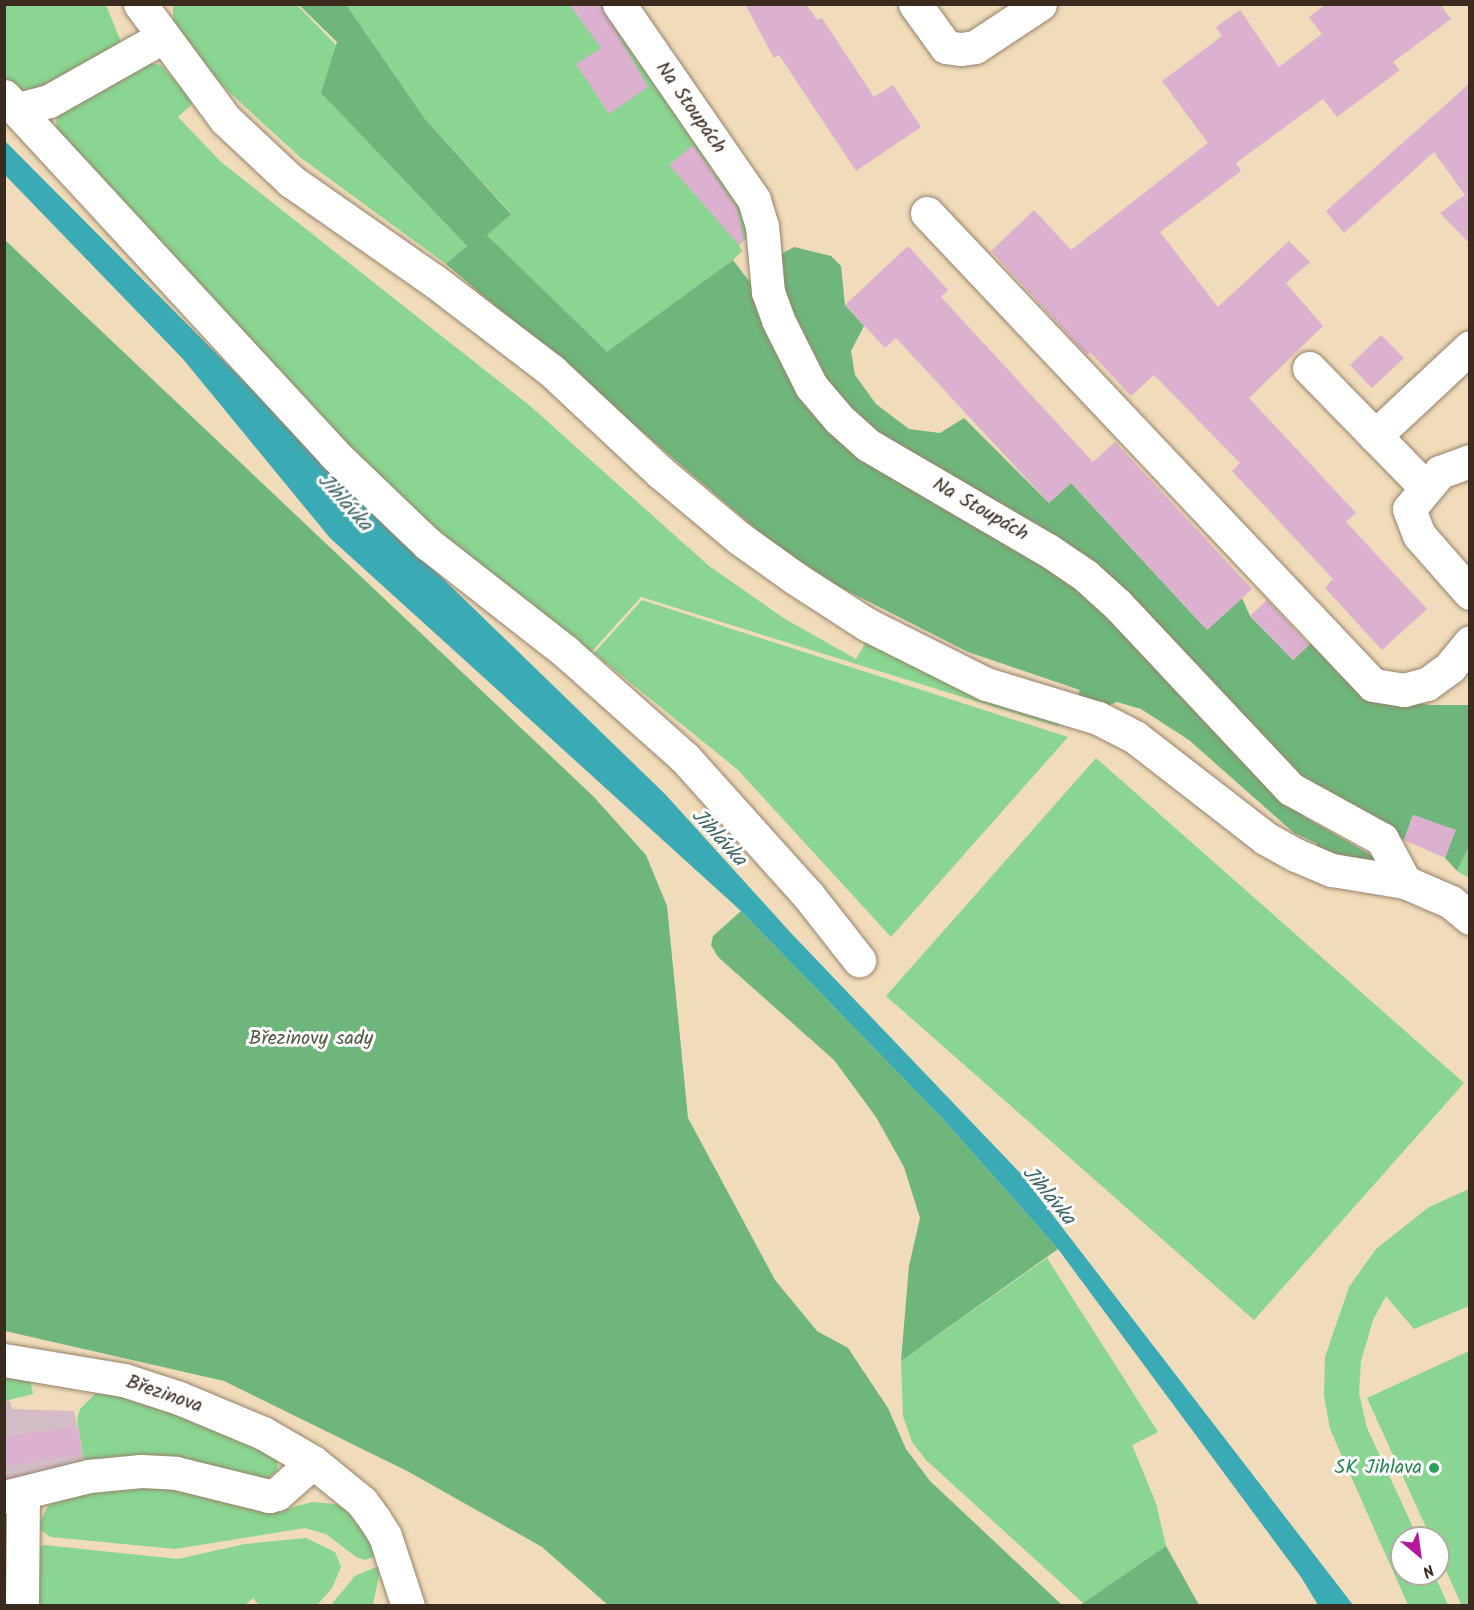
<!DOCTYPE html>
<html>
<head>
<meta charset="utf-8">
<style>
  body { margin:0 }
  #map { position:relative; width:1474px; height:1610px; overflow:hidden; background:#f0dbba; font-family:Kalam,sans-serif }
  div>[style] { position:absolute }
  .industrial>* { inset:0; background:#d2bdc7 }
  .green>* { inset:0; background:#89d591 }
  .forest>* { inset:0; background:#6eb67b }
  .water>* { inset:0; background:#3aabb4 }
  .building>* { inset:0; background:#dbb1cf }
  .roads { filter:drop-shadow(0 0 2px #96826c) drop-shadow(0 0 2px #96826c) }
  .minor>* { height:33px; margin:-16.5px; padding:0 16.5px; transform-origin:16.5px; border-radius:16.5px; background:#fff }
  .dots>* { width:16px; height:16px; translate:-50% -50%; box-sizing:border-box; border:3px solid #fff; border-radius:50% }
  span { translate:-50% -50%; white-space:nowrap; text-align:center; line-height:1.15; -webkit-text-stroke:6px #fff; paint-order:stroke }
  .street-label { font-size:20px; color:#3b2a1e }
  .park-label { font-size:20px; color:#525d40 }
  .leisure-label { font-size:20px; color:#27864d }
  .right { translate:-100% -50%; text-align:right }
  .water-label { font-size:21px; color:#3b6462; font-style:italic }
  .frame { position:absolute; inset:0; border:6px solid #3b2a1e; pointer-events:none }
  .north { position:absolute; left:1390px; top:1526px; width:60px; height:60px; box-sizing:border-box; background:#fff; border:2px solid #b1aaa5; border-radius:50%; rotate:151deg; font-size:16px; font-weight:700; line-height:24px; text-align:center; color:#3b2a1e }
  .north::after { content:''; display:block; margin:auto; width:21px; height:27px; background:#b5179e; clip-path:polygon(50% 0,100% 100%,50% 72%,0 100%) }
</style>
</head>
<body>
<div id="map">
  <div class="industrial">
    <i style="clip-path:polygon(4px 1401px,10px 1401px,12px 1409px,74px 1411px,85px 1466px,5px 1485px)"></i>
  </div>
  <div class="green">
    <i style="clip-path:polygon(4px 5px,106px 5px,121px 42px,38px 93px,16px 90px,5px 82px)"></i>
    <i style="clip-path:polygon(173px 5px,297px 5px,336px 45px,323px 95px,467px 246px,446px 264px,301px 158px,229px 92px,173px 32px)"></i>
    <i style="clip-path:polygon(345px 5px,602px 5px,637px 59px,717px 162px,710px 168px,748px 210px,756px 229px,739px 245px,742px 251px,733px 260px,607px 353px,487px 235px,511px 213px,425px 119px)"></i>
    <i style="clip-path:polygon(150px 63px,161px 65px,194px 102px,178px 117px,221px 162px,529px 405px,709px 566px,785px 619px,856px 659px,867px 640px,1061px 717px,1059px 727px,641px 597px,587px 657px,361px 465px,57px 133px,56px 114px)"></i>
    <i style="clip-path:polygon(642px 600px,1068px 737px,891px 937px,738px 770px,594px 653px)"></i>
    <i style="clip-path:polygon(1096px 758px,1464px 1083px,1254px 1320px,886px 996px)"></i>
    <i style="clip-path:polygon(1469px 847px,1469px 878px,1457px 871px)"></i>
    <i style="clip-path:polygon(1469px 1189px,1469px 1306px,1414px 1329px,1386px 1296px,1373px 1320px,1361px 1361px,1359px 1393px,1367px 1428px,1418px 1538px,1402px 1538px,1402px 1574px,1434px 1574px,1448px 1605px,1408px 1605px,1330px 1429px,1324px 1395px,1325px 1357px,1349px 1287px,1376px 1249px,1429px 1207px)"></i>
    <i style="clip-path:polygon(1047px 1258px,1158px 1432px,1132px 1445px,1156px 1503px,1166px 1546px,1083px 1603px,926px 1460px,912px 1442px,903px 1416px,901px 1361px)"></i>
    <i style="clip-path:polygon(1469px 1351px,1470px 1605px,1462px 1606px,1438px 1553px,1438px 1538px,1431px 1538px,1367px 1398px)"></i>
    <i style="clip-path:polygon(4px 1373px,30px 1380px,33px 1394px,5px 1401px)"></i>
    <i style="clip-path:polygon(114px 1390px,268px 1447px,278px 1458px,277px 1471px,264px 1481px,85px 1466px,77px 1420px,80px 1409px,98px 1391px)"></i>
    <i style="clip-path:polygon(120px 1487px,180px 1489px,271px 1513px,312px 1502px,335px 1504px,349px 1509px,379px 1555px,365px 1560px,356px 1557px,326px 1534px,305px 1528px,175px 1549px,51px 1537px,37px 1528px,48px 1506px,57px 1500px)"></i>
    <i style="clip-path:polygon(306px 1538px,335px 1552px,341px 1567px,332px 1588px,317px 1605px,259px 1605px,253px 1598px,244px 1606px,36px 1606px,37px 1549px,44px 1545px,178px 1559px,245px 1544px)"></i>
    <i style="clip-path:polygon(381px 1565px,373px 1605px,330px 1606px,355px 1576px)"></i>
  </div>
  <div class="forest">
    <i style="clip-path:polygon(299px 5px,346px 5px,425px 119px,511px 214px,487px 235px,607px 352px,733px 260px,755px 289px,809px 399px,1079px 583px,1282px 797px,1306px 818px,1392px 867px,1319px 852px,1316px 843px,1294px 833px,1189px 740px,1141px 709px,1117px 702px,1104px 707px,1077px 698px,1080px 690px,968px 652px,828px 581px,770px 541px,446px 264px,467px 246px,321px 93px,337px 42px)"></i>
    <i style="clip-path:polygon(5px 240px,593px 796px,646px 855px,667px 906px,688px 1118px,775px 1280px,817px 1331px,848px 1348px,888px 1408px,906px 1449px,930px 1481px,1062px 1605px,608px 1605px,542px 1547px,409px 1472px,224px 1381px,5px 1331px)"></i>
    <i style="clip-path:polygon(794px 247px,831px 256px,841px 266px,845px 305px,864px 326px,851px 351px,855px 375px,876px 404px,909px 429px,940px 433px,964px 418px,1049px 503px,1071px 483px,1207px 630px,1242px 598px,1250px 616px,1293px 660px,1311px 643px,1341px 676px,1378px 697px,1431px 705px,1469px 705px,1469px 847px,1457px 871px,1445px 858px,1455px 830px,1413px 815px,1404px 840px,1314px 793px,1114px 588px,863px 431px,802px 352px,772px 259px)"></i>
    <i style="clip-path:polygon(741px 911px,941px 1117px,1058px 1249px,901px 1361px,909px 1266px,920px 1218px,904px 1167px,876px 1117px,834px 1060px,718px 957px,711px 945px,713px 936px)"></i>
    <i style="clip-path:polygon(1166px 1546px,1199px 1605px,1080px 1605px,1083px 1603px)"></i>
  </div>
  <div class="water">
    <i style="clip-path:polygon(4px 140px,370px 508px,665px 794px,790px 932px,1021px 1174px,1353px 1605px,1318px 1605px,1301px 1577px,1058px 1249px,941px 1117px,741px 911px,330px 538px,183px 359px,5px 175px)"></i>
  </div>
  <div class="building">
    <i style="clip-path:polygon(569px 4px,600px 4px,648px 87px,609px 114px,576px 64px,601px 48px)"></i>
    <i style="clip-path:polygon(745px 4px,806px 4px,817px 20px,822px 18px,874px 97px,893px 85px,921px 127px,856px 171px,779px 55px,774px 58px)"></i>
    <i style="clip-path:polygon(1326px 4px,1440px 4px,1451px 19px,1393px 62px,1400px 70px,1337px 117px,1323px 99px,1236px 163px,1241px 171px,1160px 232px,1218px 307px,1289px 241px,1310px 262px,1286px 283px,1323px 326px,1249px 398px,1356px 513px,1346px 522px,1427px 609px,1382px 650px,1325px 588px,1333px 579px,1232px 471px,1240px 463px,1154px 375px,1131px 396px,1090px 352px,1087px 355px,991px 251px,1034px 210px,1071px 250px,1208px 143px,1162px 81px,1222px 36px,1216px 27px,1240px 10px,1279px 67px,1322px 34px,1309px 17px)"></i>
    <i style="clip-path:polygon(1470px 83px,1470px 244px,1440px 213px,1465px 195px,1434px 152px,1344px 233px,1326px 211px)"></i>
    <i style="clip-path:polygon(693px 145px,737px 208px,744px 240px,739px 245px,669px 165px)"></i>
    <i style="clip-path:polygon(908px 246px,948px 290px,941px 297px,1093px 462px,1115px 442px,1252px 589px,1207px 630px,1071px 483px,1049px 503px,896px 338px,885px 348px,845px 305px)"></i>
    <i style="clip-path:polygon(1381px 335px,1404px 358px,1372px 388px,1350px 365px)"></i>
    <i style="clip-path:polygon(1267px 600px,1309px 645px,1293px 660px,1250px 616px)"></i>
    <i style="clip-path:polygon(1413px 815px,1456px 830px,1445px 858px,1404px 840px)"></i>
    <i style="clip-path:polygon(78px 1426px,82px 1454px,4px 1467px,4px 1437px)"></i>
  </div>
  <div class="roads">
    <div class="minor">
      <i style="left:140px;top:4px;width:143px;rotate:53.5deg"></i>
      <i style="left:225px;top:119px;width:91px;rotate:43.2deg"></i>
      <i style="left:291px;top:181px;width:173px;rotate:34.9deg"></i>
      <i style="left:433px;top:280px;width:150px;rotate:37.4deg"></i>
      <i style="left:552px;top:371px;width:148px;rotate:43.1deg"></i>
      <i style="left:660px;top:472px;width:103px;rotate:39.9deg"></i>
      <i style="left:739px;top:538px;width:69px;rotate:35.5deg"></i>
      <i style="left:795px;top:578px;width:85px;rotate:32.9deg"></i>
      <i style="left:866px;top:624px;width:134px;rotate:26.6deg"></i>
      <i style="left:986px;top:684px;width:117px;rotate:16.9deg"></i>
      <i style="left:1098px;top:718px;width:42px;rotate:27.2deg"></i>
      <i style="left:1135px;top:737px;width:165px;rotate:37.8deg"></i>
      <i style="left:1265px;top:838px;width:35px;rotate:29deg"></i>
      <i style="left:1296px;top:855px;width:39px;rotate:23deg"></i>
      <i style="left:1332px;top:870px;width:74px;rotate:9.3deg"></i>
      <i style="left:1405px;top:882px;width:50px;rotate:23.5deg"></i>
      <i style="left:1451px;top:902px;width:25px;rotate:40deg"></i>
      <i style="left:619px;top:4px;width:238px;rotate:55.4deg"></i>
      <i style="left:754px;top:200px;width:27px;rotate:73deg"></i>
      <i style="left:762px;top:226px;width:66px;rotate:84.8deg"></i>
      <i style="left:768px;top:292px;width:30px;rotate:70deg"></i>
      <i style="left:778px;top:320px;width:74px;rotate:63.4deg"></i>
      <i style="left:811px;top:386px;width:43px;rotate:49.7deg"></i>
      <i style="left:839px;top:419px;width:39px;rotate:42deg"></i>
      <i style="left:868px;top:445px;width:208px;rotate:30.3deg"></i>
      <i style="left:1048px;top:550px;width:46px;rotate:34.4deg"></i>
      <i style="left:1086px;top:576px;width:42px;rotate:42.1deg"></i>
      <i style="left:1117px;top:604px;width:254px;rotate:46.8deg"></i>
      <i style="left:1291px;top:789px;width:104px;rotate:28.8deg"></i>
      <i style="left:1382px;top:839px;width:49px;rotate:61.9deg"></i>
      <i style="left:915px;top:4px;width:53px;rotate:54.2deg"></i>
      <i style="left:946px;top:47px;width:15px;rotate:8deg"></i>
      <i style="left:961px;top:49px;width:14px;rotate:-8deg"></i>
      <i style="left:975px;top:47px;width:78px;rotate:-33.5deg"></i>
      <i style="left:4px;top:96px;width:487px;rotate:47.3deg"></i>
      <i style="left:334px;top:454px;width:130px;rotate:43.8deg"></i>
      <i style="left:428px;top:544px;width:175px;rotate:38deg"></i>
      <i style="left:566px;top:652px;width:159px;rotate:41.7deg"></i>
      <i style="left:685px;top:758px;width:184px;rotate:48.1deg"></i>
      <i style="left:808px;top:895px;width:83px;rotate:51.9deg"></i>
      <i style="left:19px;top:109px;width:31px;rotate:-15deg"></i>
      <i style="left:49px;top:101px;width:129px;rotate:-29.4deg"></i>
      <i style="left:927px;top:213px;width:649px;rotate:46.62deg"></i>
      <i style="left:1373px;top:685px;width:31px;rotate:9deg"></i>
      <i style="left:1404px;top:690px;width:24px;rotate:-15deg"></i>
      <i style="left:1427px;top:684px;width:29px;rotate:-36deg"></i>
      <i style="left:1450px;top:667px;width:32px;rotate:-51deg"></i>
      <i style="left:1309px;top:368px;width:166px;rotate:45.7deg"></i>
      <i style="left:1375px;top:436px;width:130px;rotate:-43.1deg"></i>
      <i style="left:1470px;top:461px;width:32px;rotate:160deg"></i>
      <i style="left:1440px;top:472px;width:48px;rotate:130deg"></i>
      <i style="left:1409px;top:509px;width:28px;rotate:69deg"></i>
      <i style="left:1419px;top:535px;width:77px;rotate:48.7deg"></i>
      <i style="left:4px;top:1360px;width:122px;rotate:9.5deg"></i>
      <i style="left:124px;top:1380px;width:58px;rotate:18.1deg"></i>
      <i style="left:179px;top:1398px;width:91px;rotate:22.6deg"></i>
      <i style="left:263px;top:1433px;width:58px;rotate:30.1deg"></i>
      <i style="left:313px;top:1462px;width:63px;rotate:39.2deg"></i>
      <i style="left:362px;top:1502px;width:22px;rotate:54deg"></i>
      <i style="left:375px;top:1520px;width:19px;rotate:58deg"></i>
      <i style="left:385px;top:1536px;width:74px;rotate:71.8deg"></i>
      <i style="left:4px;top:1497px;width:88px;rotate:-13.9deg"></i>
      <i style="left:89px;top:1476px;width:52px;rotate:-5.5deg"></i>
      <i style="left:141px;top:1471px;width:35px;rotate:3deg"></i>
      <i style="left:176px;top:1473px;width:96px;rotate:13.9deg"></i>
      <i style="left:269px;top:1496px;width:8px;rotate:-14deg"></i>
      <i style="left:277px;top:1494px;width:48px;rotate:-41.6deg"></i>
      <i style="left:22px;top:1606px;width:113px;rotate:-89.5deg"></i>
    </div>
  </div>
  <div class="dots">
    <i style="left:1434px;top:1468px;background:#2e9e5b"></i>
  </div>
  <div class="street-label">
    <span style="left:690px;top:108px;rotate:55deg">Na Stoupách</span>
    <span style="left:980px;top:510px;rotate:30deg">Na Stoupách</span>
    <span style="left:164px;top:1395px;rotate:19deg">Březinova</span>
  </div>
  <div class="park-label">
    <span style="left:311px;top:1039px">Březinovy sady</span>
  </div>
  <div class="leisure-label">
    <span class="right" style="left:1422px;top:1468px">SK Jihlava</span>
  </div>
  <div class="water-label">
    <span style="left:344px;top:503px;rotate:48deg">Jihlávka</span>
    <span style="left:718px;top:838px;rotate:47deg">Jihlávka</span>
    <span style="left:1048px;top:1196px;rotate:50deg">Jihlávka</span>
  </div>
  <div class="frame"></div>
  <div class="north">N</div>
</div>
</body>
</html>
